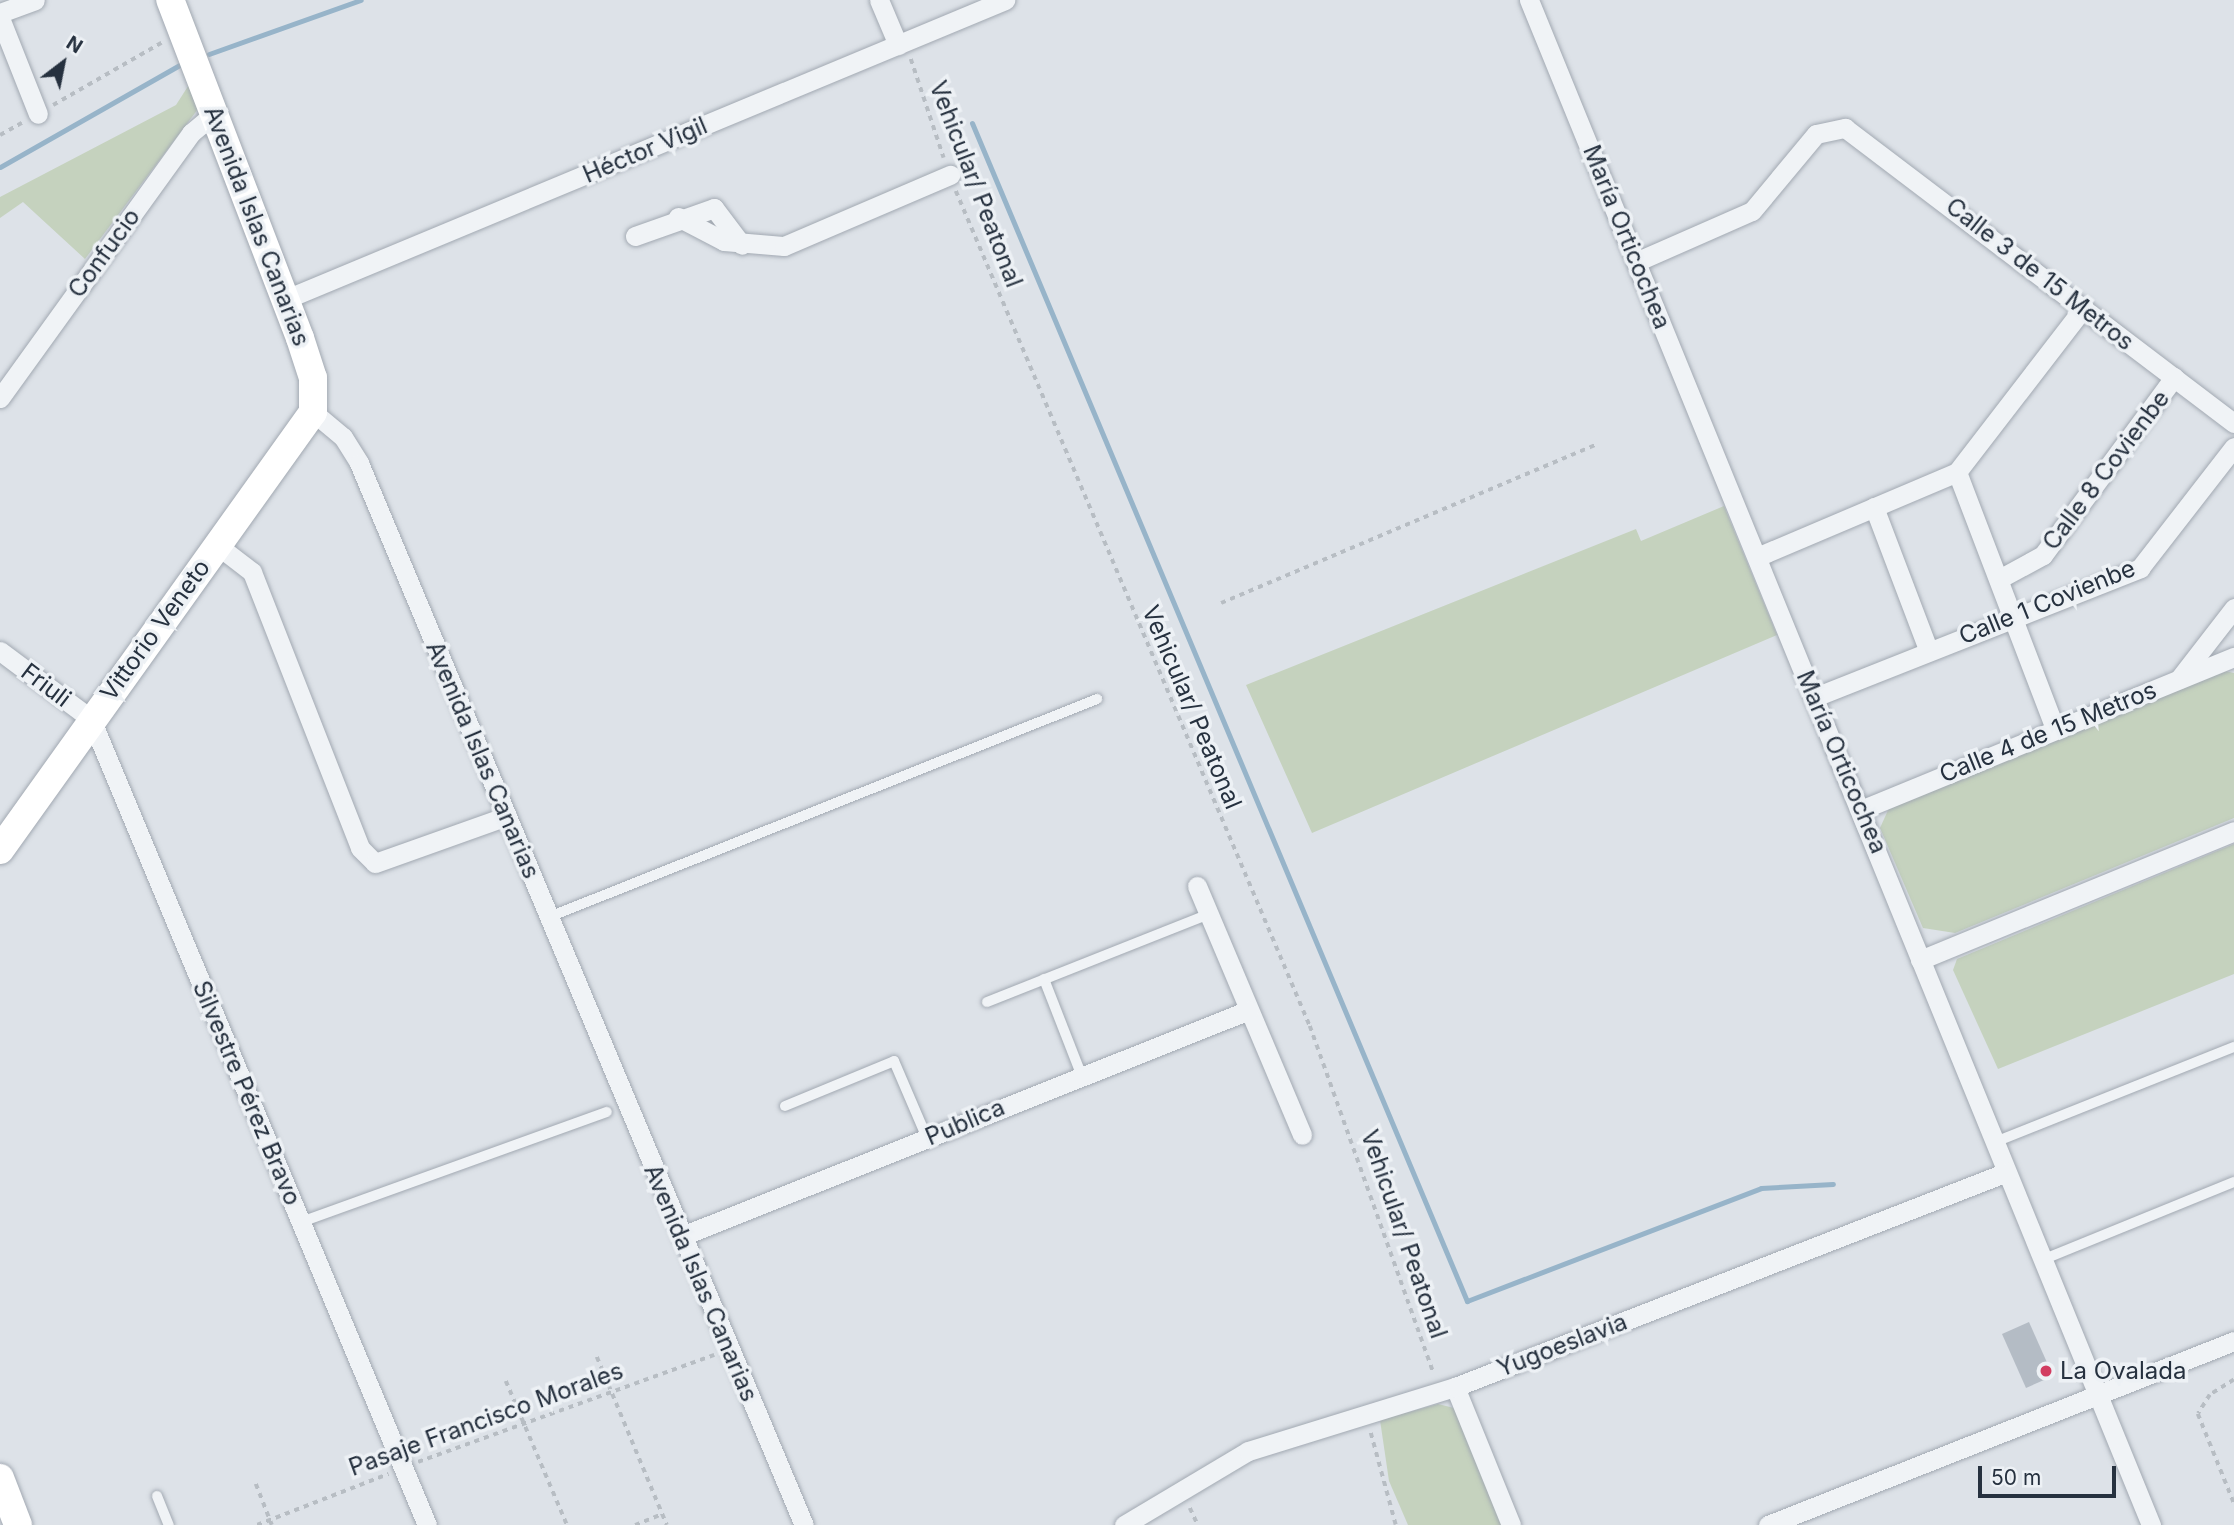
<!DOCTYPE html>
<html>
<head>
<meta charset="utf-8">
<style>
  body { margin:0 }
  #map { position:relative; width:2234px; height:1525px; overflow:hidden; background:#dde2e8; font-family:Inter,sans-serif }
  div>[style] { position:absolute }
  .green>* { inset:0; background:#c5d2be }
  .stream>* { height:5px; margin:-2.5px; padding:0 2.5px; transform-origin:2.5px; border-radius:2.5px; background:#97b4c9 }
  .building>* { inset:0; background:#b4bcc5 }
  .path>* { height:3.5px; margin-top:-1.75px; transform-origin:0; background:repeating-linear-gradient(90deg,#b7bdc3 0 5px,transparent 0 10px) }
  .roads { filter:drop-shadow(0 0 2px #a2a9b2) drop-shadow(0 0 2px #a2a9b2) }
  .lane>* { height:10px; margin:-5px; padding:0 5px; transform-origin:5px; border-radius:5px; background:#f0f3f6 }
  .street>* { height:19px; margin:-9.5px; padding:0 9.5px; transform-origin:9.5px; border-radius:9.5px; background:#f0f3f6 }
  .secondary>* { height:28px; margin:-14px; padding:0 14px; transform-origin:14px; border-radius:14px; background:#fff }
  .dots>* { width:19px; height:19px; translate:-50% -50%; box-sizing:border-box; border:4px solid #edf1f5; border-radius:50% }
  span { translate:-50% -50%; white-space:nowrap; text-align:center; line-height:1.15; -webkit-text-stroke:7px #edf1f5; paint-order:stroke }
  .street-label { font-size:24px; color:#26313f }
  .poi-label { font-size:24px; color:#26313f }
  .left { translate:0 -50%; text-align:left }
  .north { position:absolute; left:28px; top:28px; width:70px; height:70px; -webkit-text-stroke:5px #edf1f5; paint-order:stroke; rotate:32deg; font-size:19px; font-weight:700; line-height:28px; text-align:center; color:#26313f }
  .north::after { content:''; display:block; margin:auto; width:24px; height:32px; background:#26313f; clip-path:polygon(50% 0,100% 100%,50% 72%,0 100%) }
  .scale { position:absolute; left:1978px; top:1466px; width:138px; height:32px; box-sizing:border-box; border:4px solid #26313f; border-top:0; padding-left:9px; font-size:21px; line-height:24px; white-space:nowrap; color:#26313f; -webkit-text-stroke:5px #edf1f5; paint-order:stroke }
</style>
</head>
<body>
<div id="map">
  <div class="green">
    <i style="clip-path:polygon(192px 80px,198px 109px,85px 259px,23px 202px,0 218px,0 197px,176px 105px)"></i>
    <i style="clip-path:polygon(1724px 506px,1777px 635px,1312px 833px,1246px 685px,1636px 529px,1641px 541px)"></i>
    <i style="clip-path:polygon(2220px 670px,2234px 673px,2234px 818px,1955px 933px,1923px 928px,1880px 828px,1889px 808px)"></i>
    <i style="clip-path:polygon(2234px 844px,2234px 974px,1998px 1069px,1953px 970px,1957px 959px)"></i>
    <i style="clip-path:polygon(1438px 1404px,1454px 1408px,1506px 1525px,1408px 1525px,1389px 1481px,1380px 1420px)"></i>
  </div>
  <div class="stream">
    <i style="left:209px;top:54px;width:161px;rotate:-19.6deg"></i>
    <i style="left:972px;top:123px;width:1278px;rotate:67.21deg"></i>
    <i style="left:1467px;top:1301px;width:315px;rotate:-21deg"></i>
    <i style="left:1761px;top:1188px;width:72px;rotate:-3.2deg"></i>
    <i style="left:0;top:167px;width:208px;rotate:-29.6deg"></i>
  </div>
  <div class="building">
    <i style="clip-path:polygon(2029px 1322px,2053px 1376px,2026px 1388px,2002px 1334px)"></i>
  </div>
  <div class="path">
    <i style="left:911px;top:59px;width:104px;rotate:71.6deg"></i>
    <i style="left:53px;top:105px;width:125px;rotate:-29.9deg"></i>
    <i style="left:0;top:135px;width:25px;rotate:-29deg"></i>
    <i style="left:956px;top:191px;width:907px;rotate:67.03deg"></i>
    <i style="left:1310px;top:1026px;width:369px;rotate:70.4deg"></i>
    <i style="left:1221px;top:603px;width:408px;rotate:-22.9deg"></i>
    <i style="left:597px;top:1357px;width:182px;rotate:67.4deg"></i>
    <i style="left:2234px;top:1380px;width:28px;rotate:148deg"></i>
    <i style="left:2210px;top:1395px;width:22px;rotate:122deg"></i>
    <i style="left:2198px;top:1414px;width:96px;rotate:68deg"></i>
    <i style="left:506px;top:1381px;width:156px;rotate:67deg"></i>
    <i style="left:1371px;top:1433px;width:95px;rotate:74.8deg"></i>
    <i style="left:418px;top:1462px;width:315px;rotate:-19.9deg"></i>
    <i style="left:256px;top:1484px;width:44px;rotate:68.7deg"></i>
    <i style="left:1190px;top:1508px;width:19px;rotate:65deg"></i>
    <i style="left:257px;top:1525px;width:141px;rotate:-21.3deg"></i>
    <i style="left:635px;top:1525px;width:29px;rotate:-22deg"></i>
  </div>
  <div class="roads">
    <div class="lane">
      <i style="left:549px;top:917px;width:590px;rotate:-21.69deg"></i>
      <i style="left:1044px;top:979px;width:102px;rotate:68.7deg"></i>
      <i style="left:987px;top:1002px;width:239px;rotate:-21.6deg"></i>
      <i style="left:785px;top:1106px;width:118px;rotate:-22.4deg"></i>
      <i style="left:894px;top:1061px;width:84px;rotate:66.8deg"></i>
      <i style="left:1995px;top:1142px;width:257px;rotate:-21.7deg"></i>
      <i style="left:301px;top:1222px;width:325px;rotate:-19.8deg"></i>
      <i style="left:2042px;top:1260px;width:207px;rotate:-22.1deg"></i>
      <i style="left:157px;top:1496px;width:31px;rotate:68deg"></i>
    </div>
    <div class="street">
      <i style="left:879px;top:0;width:49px;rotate:67.1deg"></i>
      <i style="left:1529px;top:0;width:1647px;rotate:67.81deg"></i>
      <i style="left:0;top:13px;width:37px;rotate:-20deg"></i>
      <i style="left:0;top:18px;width:103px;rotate:68.4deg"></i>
      <i style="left:678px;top:217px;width:52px;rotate:27.6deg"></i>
      <i style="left:724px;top:241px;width:60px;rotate:4.8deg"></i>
      <i style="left:784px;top:246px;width:181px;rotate:-23.2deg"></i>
      <i style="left:635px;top:236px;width:84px;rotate:-19.5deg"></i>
      <i style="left:714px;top:208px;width:46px;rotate:52.9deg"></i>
      <i style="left:1638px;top:261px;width:124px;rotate:-23.7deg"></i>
      <i style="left:1752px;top:211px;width:100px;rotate:-50.3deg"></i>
      <i style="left:1816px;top:134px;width:30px;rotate:-12deg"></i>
      <i style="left:1845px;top:128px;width:488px;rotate:37.2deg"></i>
      <i style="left:286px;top:299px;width:779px;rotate:-22.58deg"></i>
      <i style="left:0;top:398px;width:327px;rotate:-54.2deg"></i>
      <i style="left:191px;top:133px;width:30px;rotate:-40deg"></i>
      <i style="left:313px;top:412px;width:39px;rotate:40deg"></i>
      <i style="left:343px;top:437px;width:31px;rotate:58deg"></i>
      <i style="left:359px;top:463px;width:1151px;rotate:67.27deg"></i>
      <i style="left:1957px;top:472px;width:275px;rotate:69.1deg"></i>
      <i style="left:1874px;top:507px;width:152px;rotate:69.2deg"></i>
      <i style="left:217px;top:545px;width:44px;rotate:37.6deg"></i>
      <i style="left:252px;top:572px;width:296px;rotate:68.6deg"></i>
      <i style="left:360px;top:848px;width:21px;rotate:45deg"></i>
      <i style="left:375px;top:863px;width:140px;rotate:-19.6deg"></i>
      <i style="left:1757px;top:557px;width:217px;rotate:-23deg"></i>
      <i style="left:1957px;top:472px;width:208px;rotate:-52.4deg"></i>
      <i style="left:1999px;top:579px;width:50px;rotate:-28.6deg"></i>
      <i style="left:2043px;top:555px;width:221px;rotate:-53.6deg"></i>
      <i style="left:0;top:651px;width:114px;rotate:36.8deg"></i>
      <i style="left:91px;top:719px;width:873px;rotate:67.37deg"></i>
      <i style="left:2179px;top:679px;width:90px;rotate:-52.2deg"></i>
      <i style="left:1815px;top:697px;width:350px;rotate:-21.6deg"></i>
      <i style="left:2140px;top:568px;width:153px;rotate:-52.2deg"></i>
      <i style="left:1863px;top:809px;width:401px;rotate:-22.3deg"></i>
      <i style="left:1197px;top:886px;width:270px;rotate:67.1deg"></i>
      <i style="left:1920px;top:960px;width:339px;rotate:-22.3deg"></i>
      <i style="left:682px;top:1236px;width:610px;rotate:-21.73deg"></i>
      <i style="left:1455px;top:1387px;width:149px;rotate:67.9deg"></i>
      <i style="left:1124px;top:1525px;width:144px;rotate:-30.8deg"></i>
      <i style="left:1248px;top:1451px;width:217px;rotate:-17.2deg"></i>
      <i style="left:1455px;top:1387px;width:592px;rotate:-21.28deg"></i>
      <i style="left:1768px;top:1525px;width:501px;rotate:-21.55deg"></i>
    </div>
    <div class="secondary">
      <i style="left:0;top:850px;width:538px;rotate:-54.45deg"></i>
      <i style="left:313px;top:412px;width:34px;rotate:-90deg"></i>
      <i style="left:313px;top:378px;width:42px;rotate:-108deg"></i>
      <i style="left:300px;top:338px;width:362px;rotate:-111deg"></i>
      <i style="left:0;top:1478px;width:50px;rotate:69deg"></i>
    </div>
  </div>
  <div class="dots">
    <i style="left:2046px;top:1371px;background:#d23d61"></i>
  </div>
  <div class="street-label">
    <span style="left:645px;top:150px;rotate:-23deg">Héctor Vigil</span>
    <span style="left:976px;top:184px;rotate:69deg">Vehicular/ Peatonal</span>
    <span style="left:257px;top:226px;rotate:69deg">Avenida Islas Canarias</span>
    <span style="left:1627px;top:237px;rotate:68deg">María Orticochea</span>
    <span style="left:104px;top:253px;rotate:-54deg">Confucio</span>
    <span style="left:2040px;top:274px;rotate:38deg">Calle 3 de 15 Metros</span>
    <span style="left:2106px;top:470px;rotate:-53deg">Calle 8 Covienbe</span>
    <span style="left:2047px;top:602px;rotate:-22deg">Calle 1 Covienbe</span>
    <span style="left:155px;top:630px;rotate:-54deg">Vittorio Veneto</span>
    <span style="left:46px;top:685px;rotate:37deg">Friuli</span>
    <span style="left:1192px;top:707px;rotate:67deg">Vehicular/ Peatonal</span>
    <span style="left:2048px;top:732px;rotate:-22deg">Calle 4 de 15 Metros</span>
    <span style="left:483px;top:760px;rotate:67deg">Avenida Islas Canarias</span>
    <span style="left:1842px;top:762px;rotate:67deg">María Orticochea</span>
    <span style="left:247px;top:1093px;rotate:67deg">Silvestre Pérez Bravo</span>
    <span style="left:965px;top:1122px;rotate:-23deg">Publica</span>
    <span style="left:1404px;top:1234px;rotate:71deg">Vehicular/ Peatonal</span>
    <span style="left:701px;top:1283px;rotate:67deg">Avenida Islas Canarias</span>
    <span style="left:1562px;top:1345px;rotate:-21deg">Yugoeslavia</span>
    <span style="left:486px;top:1419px;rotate:-20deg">Pasaje Francisco Morales</span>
  </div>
  <div class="poi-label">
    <span class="left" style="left:2060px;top:1371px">La Ovalada</span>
  </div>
  <div class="north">N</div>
  <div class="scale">50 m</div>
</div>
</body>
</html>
